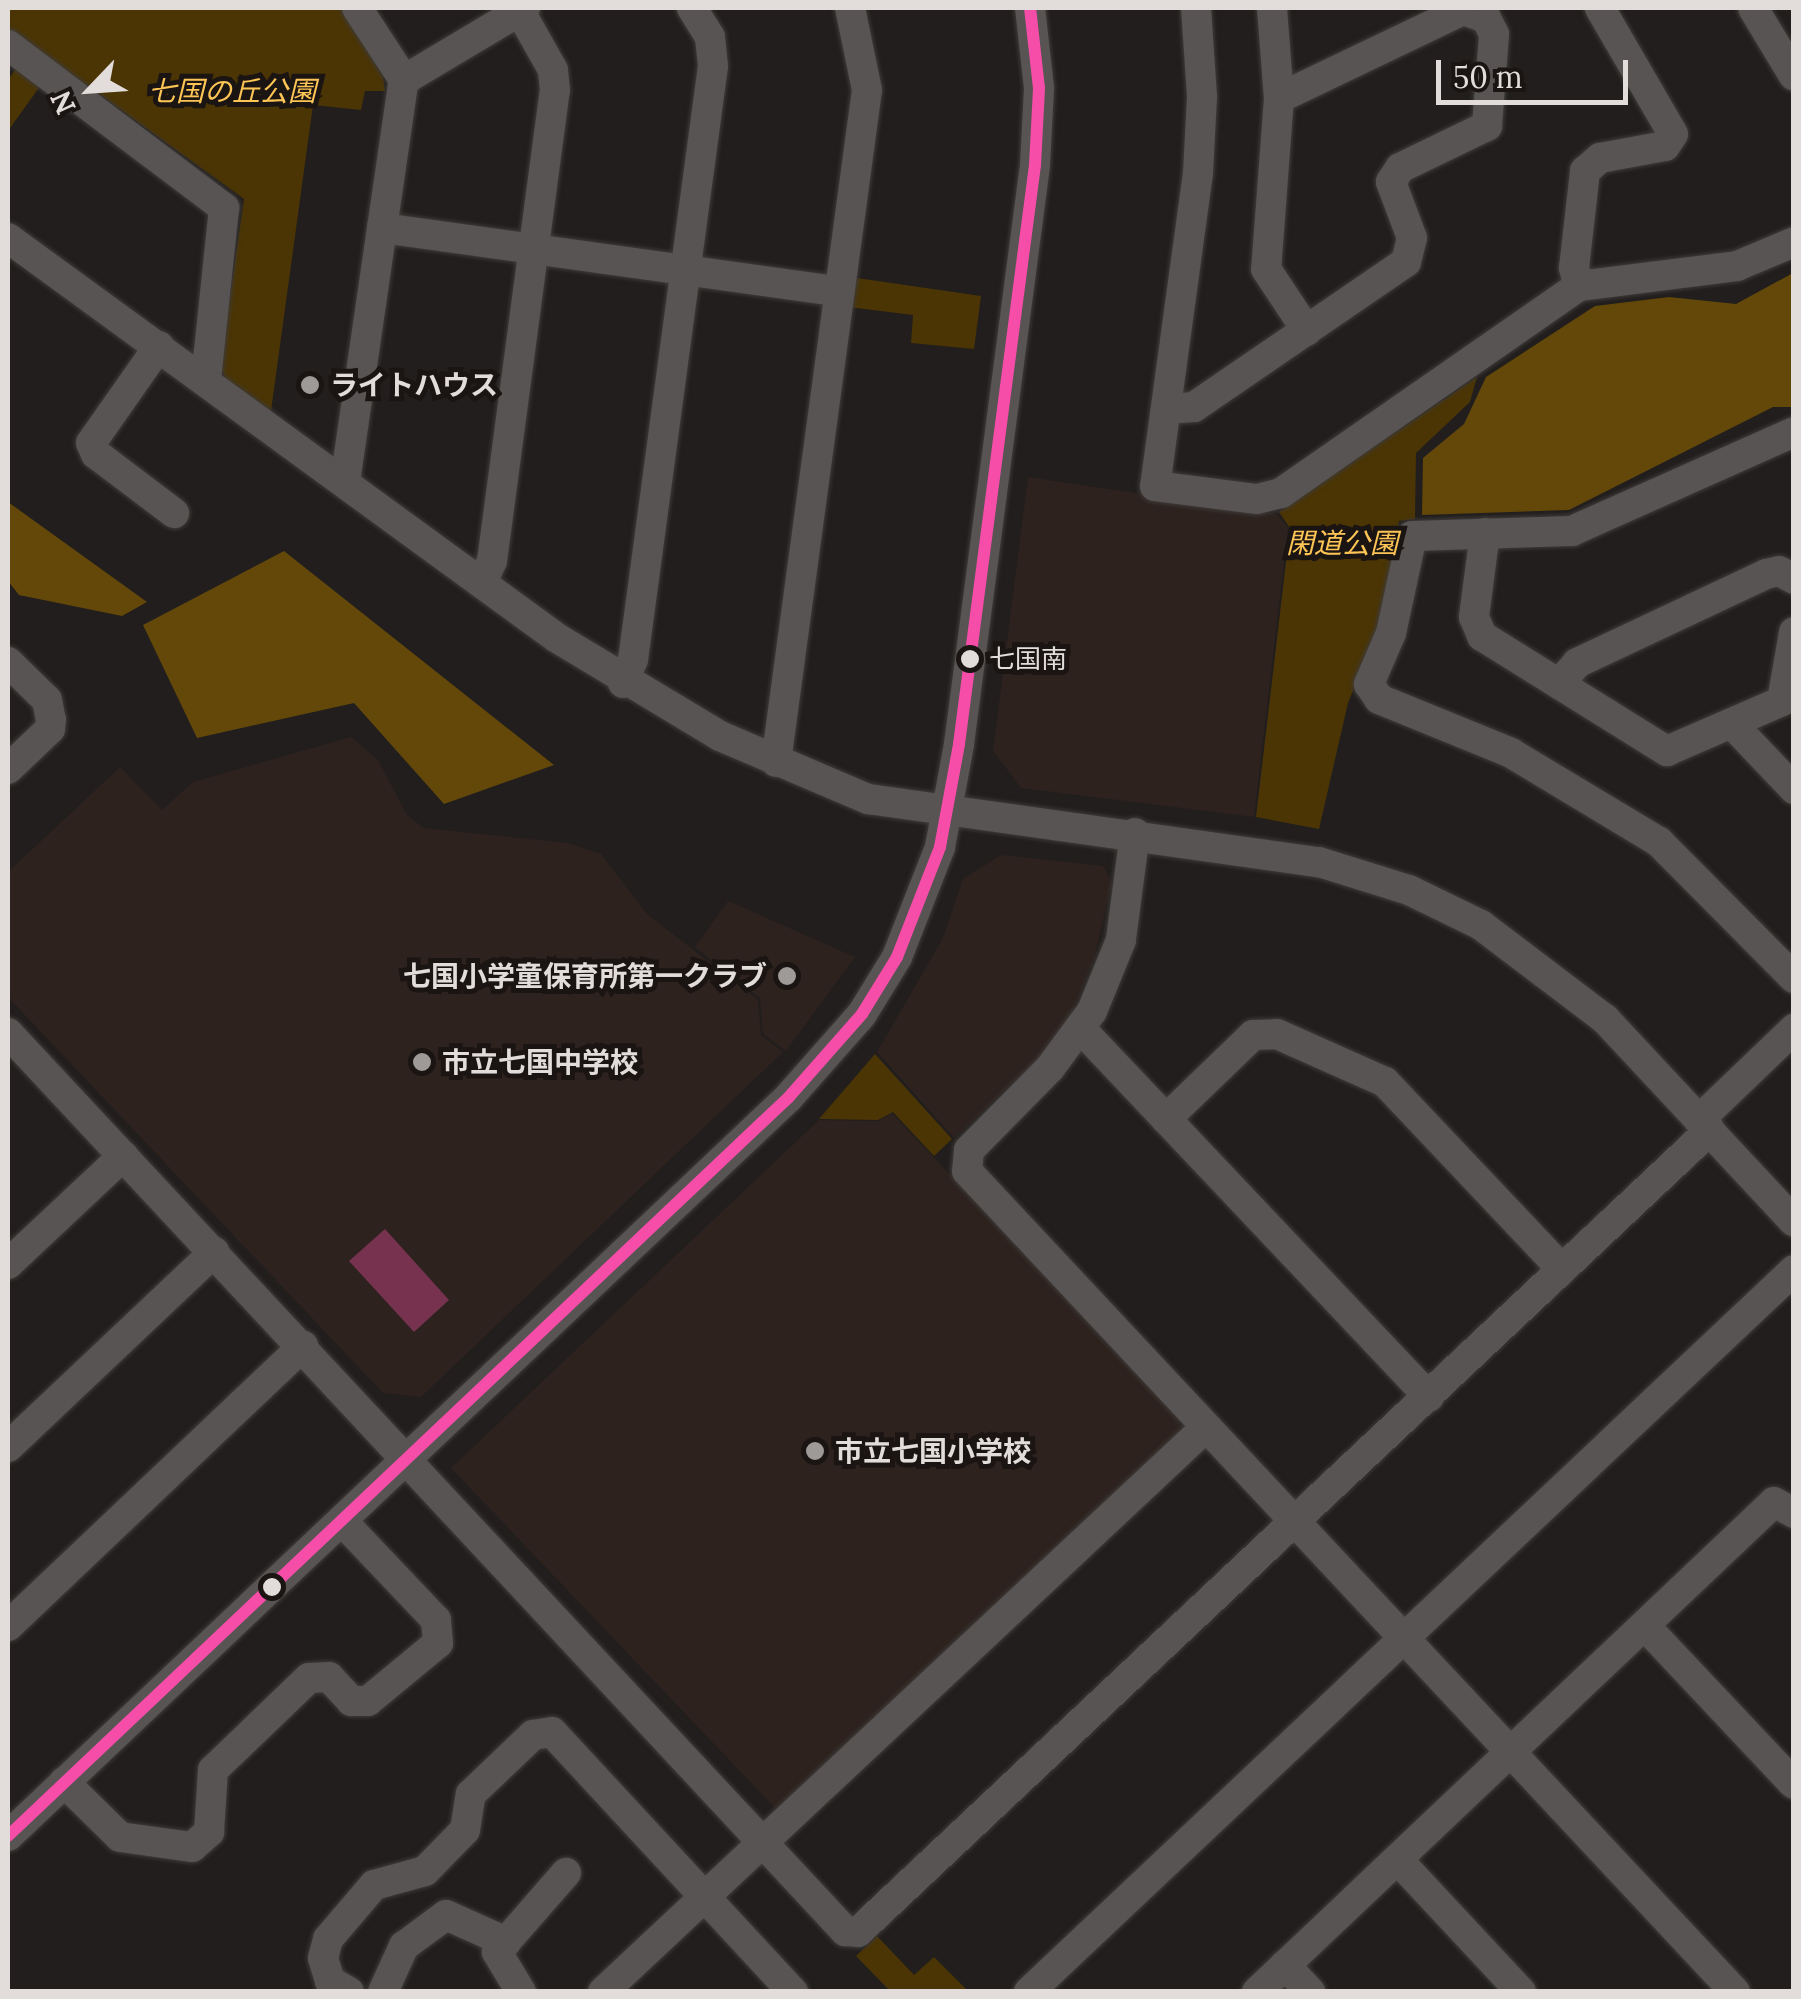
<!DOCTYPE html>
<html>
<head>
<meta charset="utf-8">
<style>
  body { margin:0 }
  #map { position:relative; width:1801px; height:1999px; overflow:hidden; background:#211e1d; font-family:Lora,"Noto Sans JP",serif }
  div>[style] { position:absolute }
  .built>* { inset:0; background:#2d221e }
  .green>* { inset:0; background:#4b3504 }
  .forest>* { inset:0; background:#63480a }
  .water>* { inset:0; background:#773250 }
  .roads { filter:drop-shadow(0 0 2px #3e3b39) drop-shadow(0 0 2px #3e3b39) }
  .minor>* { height:30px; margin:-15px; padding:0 15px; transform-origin:15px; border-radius:15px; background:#575453 }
  .bus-1>* { height:12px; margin:-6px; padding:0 6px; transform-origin:6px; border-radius:6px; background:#f54da8 }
  .dots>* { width:28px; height:28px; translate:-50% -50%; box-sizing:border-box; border:5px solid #1a1412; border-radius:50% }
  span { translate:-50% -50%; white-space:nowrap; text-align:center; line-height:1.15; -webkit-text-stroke:10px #1a1412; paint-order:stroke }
  .bus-label { font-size:26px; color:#e2dddb }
  .left { translate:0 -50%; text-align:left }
  .park-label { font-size:28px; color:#fcc555; font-style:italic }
  .poi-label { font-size:28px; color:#e2dddb; font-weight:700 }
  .right { translate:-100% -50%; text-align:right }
  .frame { position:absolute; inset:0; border:10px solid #e2dddb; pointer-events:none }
  .north { position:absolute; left:40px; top:40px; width:100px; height:100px; -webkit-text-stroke:8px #1a1412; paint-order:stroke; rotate:245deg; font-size:28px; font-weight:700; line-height:40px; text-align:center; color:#e2dddb }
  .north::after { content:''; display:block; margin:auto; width:35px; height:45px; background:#e2dddb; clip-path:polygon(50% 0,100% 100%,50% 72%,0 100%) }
  .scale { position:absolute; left:1436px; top:60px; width:192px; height:45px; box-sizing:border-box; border:5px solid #e2dddb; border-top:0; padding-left:12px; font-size:30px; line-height:35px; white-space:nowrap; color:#e2dddb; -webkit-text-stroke:8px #1a1412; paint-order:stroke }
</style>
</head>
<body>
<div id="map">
  <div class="built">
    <i style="clip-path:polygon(1028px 477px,1277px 514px,1288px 528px,1254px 817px,1021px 788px,993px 751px)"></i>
    <i style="clip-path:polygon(351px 737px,378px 760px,407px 815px,424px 828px,568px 843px,601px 854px,647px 914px,758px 1000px,761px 1035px,783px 1052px,421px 1397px,383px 1393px,8px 997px,8px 872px,120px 767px,162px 810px,193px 782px)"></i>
    <i style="clip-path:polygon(1001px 855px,1103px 866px,1112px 882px,1095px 956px,1069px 1019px,1038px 1059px,954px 1138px,877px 1052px,943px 938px,963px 879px)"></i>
    <i style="clip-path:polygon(728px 901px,855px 957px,786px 1051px,763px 1034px,760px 998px,695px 947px)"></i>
    <i style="clip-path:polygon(892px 1113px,1179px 1419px,1180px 1434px,778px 1811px,451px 1468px,819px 1120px,878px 1121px)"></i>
  </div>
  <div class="green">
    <i style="clip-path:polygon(8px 8px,342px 8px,383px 77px,385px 91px,365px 91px,361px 110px,313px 105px,271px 411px,227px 381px,220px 367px,244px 199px,8px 28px)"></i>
    <i style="clip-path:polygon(19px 64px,43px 82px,8px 131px,8px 80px)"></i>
    <i style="clip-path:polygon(850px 277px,981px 296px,974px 349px,911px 343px,913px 315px,848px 307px)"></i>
    <i style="clip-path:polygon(1477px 377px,1470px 402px,1416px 453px,1415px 519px,1399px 521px,1384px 614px,1348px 703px,1319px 829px,1256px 817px,1290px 528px,1279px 512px)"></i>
    <i style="clip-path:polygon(875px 1054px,952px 1139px,934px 1156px,893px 1112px,878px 1120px,819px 1119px)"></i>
    <i style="clip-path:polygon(877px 1936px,914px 1975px,934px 1957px,968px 1991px,890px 1991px,856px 1956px)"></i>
  </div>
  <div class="forest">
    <i style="clip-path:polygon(1793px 273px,1793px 407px,1773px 407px,1569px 510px,1422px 515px,1423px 458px,1464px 424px,1486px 377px,1595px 306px,1669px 297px,1736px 304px)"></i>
    <i style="clip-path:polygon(8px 502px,147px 602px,122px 616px,19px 595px,8px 581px)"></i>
    <i style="clip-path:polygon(284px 551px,554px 765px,444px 804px,354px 703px,197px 738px,143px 625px)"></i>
  </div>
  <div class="water">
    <i style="clip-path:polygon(385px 1229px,449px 1300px,414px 1332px,349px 1261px)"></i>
  </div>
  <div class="roads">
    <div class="minor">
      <i style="left:1196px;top:8px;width:89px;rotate:86.1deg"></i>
      <i style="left:1202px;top:97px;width:76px;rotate:93deg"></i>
      <i style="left:1198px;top:173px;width:316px;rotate:97.8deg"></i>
      <i style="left:1155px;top:486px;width:103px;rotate:7.3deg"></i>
      <i style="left:1257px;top:499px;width:25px;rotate:-14deg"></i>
      <i style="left:1281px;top:493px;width:363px;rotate:-34.8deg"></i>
      <i style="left:1579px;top:286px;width:159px;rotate:-7.2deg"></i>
      <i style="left:1737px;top:266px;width:62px;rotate:-22.8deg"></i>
      <i style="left:1272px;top:8px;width:90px;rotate:85.6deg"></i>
      <i style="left:1279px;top:98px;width:171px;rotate:94.3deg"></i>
      <i style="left:1266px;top:269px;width:74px;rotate:56.5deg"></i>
      <i style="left:1753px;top:8px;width:79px;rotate:58.9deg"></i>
      <i style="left:8px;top:45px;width:271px;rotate:37deg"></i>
      <i style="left:224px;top:208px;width:173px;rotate:96deg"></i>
      <i style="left:404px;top:80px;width:141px;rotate:-30.8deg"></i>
      <i style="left:382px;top:228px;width:460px;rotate:7.9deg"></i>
      <i style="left:8px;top:238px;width:679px;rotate:36.08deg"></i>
      <i style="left:557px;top:638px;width:190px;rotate:31deg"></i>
      <i style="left:720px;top:736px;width:161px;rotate:23.1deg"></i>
      <i style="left:868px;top:799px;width:455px;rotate:8deg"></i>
      <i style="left:1319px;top:862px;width:94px;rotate:17.3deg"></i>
      <i style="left:1409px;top:890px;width:80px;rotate:25.9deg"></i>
      <i style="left:1481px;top:925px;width:156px;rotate:37.2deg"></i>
      <i style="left:1605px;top:1019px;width:277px;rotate:47deg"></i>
      <i style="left:1579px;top:286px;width:19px;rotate:-106deg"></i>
      <i style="left:1574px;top:268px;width:98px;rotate:-83.5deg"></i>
      <i style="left:1585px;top:171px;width:20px;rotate:-41deg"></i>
      <i style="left:1600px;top:158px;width:66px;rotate:-10.5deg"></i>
      <i style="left:1665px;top:146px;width:14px;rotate:-56deg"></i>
      <i style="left:1673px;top:134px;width:146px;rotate:-120.1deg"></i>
      <i style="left:159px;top:346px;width:118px;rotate:125deg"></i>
      <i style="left:91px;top:443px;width:12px;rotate:66deg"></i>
      <i style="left:96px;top:454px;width:98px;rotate:37.1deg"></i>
      <i style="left:1166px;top:409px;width:28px;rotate:-4deg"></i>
      <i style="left:1194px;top:407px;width:257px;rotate:-34.4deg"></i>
      <i style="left:1406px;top:262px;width:25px;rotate:-76deg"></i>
      <i style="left:1412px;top:238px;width:60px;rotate:-110.6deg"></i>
      <i style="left:1391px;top:182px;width:17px;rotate:-57deg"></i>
      <i style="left:1400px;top:168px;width:97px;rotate:-25.8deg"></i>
      <i style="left:1487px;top:126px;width:92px;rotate:-85.6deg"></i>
      <i style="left:1494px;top:34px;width:18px;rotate:-117deg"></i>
      <i style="left:1486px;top:18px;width:24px;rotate:-161deg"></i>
      <i style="left:1463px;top:10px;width:204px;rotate:154.4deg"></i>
      <i style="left:1794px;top:432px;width:243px;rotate:156deg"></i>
      <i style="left:1572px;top:531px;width:160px;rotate:178.2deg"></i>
      <i style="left:1412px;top:536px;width:99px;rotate:102.2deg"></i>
      <i style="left:1391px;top:633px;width:56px;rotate:113.3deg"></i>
      <i style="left:1369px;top:684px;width:18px;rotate:56deg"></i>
      <i style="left:1379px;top:699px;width:143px;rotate:22.2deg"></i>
      <i style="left:1511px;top:753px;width:173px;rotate:31deg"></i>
      <i style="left:1659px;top:842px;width:192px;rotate:45.2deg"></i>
      <i style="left:345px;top:482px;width:406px;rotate:-81.7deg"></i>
      <i style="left:404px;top:80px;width:86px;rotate:-123.1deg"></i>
      <i style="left:1485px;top:533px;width:85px;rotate:97.5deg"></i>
      <i style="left:1474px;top:617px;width:21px;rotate:67deg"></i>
      <i style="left:1482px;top:636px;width:218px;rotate:31.9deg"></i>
      <i style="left:1667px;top:751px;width:125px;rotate:-23.5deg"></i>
      <i style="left:1782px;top:701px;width:70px;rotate:-80.1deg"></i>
      <i style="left:482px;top:583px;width:24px;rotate:-66deg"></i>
      <i style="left:492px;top:561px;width:475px;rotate:-82.4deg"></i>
      <i style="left:555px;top:90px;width:20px;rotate:-96deg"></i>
      <i style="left:553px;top:70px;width:71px;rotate:-119.4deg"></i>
      <i style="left:8px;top:662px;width:54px;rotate:44.3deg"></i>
      <i style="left:47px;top:700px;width:20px;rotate:79deg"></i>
      <i style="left:51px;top:720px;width:9px;rotate:96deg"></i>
      <i style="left:50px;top:729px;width:58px;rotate:136.4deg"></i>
      <i style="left:623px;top:683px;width:25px;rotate:-67deg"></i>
      <i style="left:633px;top:660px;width:599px;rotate:-82.33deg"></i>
      <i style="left:713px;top:66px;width:29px;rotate:-96deg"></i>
      <i style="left:710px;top:37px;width:34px;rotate:-122deg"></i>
      <i style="left:1559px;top:684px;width:28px;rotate:-49deg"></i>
      <i style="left:1577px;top:663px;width:209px;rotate:-25.2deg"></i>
      <i style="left:1766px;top:574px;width:13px;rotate:-13deg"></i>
      <i style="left:1779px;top:571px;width:17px;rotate:28deg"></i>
      <i style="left:1735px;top:727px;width:86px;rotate:46.4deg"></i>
      <i style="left:776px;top:762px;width:678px;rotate:-82.29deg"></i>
      <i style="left:867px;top:90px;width:84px;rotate:-101.7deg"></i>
      <i style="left:1135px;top:833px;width:108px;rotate:97.5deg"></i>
      <i style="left:1121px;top:940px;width:77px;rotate:112.2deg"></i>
      <i style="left:1092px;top:1011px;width:71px;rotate:126.4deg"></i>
      <i style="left:1050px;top:1068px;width:115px;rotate:134.6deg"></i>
      <i style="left:969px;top:1150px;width:21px;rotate:95deg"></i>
      <i style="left:967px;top:1171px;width:1124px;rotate:46.91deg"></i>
      <i style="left:1082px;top:1030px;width:505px;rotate:46.6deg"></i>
      <i style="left:8px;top:1033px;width:1228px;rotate:47.01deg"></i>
      <i style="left:845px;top:1931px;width:13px;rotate:4deg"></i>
      <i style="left:858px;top:1932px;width:1170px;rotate:-43.27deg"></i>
      <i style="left:1166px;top:1119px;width:121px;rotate:-44deg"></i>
      <i style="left:1253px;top:1035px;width:24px;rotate:-2deg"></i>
      <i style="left:1277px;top:1034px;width:118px;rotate:24deg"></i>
      <i style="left:1385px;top:1082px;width:257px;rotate:46.6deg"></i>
      <i style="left:1699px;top:1120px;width:132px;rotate:-43.8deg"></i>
      <i style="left:8px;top:1264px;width:158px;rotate:-43.2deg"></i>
      <i style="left:8px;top:1447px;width:284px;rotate:-43.4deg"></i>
      <i style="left:8px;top:1626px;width:407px;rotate:-43.5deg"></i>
      <i style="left:1645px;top:1626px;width:217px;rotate:46.7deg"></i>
      <i style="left:64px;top:1782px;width:78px;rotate:44.5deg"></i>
      <i style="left:120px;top:1837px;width:73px;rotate:7.9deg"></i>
      <i style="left:192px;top:1847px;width:23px;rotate:-41deg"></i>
      <i style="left:209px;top:1832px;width:62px;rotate:-86.3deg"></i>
      <i style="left:213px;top:1770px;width:133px;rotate:-43.8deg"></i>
      <i style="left:309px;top:1678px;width:20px;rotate:-3deg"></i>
      <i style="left:329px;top:1677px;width:33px;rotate:47deg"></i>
      <i style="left:351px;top:1701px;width:17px"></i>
      <i style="left:368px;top:1701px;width:91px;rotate:-39.6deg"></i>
      <i style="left:438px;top:1643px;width:23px;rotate:-95deg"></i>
      <i style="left:436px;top:1620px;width:137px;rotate:-133.5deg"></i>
      <i style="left:8px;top:1836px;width:1074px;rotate:-43.42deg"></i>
      <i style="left:788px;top:1098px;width:112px;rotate:-48.6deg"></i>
      <i style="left:862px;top:1014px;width:67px;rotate:-58.4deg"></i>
      <i style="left:897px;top:957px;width:118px;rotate:-68.6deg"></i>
      <i style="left:940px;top:847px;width:105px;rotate:-79.5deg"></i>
      <i style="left:959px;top:744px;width:584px;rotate:-82.52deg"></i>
      <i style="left:1035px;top:165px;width:77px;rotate:-87deg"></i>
      <i style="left:1039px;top:88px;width:81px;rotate:-96.4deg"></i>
      <i style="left:1398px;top:1860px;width:180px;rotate:47deg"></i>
      <i style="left:1285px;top:1965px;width:37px;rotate:47deg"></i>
      <i style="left:349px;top:1992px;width:22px;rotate:-150deg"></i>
      <i style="left:330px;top:1981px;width:24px;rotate:-107deg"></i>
      <i style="left:323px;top:1958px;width:20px;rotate:-75deg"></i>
      <i style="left:328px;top:1939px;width:71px;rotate:-49.6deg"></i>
      <i style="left:374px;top:1885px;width:53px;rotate:-15.4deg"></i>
      <i style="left:425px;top:1871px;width:57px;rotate:-45.7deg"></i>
      <i style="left:465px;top:1830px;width:36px;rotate:-81deg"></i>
      <i style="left:471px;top:1794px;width:86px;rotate:-43.6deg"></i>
      <i style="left:533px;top:1735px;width:19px;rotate:-9deg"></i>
      <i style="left:552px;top:1732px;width:355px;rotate:47.2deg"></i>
      <i style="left:383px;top:1992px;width:51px;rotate:-65.5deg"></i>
      <i style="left:404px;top:1946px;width:52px;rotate:-36.4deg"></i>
      <i style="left:446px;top:1915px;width:66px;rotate:24.2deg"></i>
      <i style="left:521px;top:1992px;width:47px;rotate:-121deg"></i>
      <i style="left:497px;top:1952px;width:105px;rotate:-48.9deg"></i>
      <i style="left:603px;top:1992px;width:824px;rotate:-43.13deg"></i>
      <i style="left:1029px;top:1992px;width:1052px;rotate:-43.34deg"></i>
      <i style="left:1257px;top:1992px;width:712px;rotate:-43.46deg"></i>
      <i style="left:1774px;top:1502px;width:23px;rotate:29deg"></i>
    </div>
  </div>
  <div class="bus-1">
    <i style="left:8px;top:1836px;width:1074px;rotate:-43.42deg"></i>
    <i style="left:788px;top:1098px;width:112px;rotate:-48.6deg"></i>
    <i style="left:862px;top:1014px;width:67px;rotate:-58.4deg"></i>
    <i style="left:897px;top:957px;width:118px;rotate:-68.6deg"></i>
    <i style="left:940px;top:847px;width:105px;rotate:-79.5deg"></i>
    <i style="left:959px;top:744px;width:584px;rotate:-82.52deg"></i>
    <i style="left:1035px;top:165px;width:77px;rotate:-87deg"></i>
    <i style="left:1039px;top:88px;width:81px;rotate:-96.4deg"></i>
  </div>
  <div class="dots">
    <i style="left:310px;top:385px;background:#9e9a98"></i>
    <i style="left:970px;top:659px;background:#e2dddb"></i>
    <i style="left:787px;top:976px;background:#9e9a98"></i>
    <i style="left:422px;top:1062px;background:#9e9a98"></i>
    <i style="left:815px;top:1451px;background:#9e9a98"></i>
    <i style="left:272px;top:1587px;background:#e2dddb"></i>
  </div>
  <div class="bus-label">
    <span class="left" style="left:989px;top:659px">七国南</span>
  </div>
  <div class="park-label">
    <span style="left:232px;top:91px">七国の丘公園</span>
    <span style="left:1342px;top:543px">閑道公園</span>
  </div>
  <div class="poi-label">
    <span class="left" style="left:330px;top:385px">ライトハウス</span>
    <span class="right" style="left:767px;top:976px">七国小学童保育所第一クラブ</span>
    <span class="left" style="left:442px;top:1062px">市立七国中学校</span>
    <span class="left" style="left:835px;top:1451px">市立七国小学校</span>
  </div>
  <div class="frame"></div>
  <div class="north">N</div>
  <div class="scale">50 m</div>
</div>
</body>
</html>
